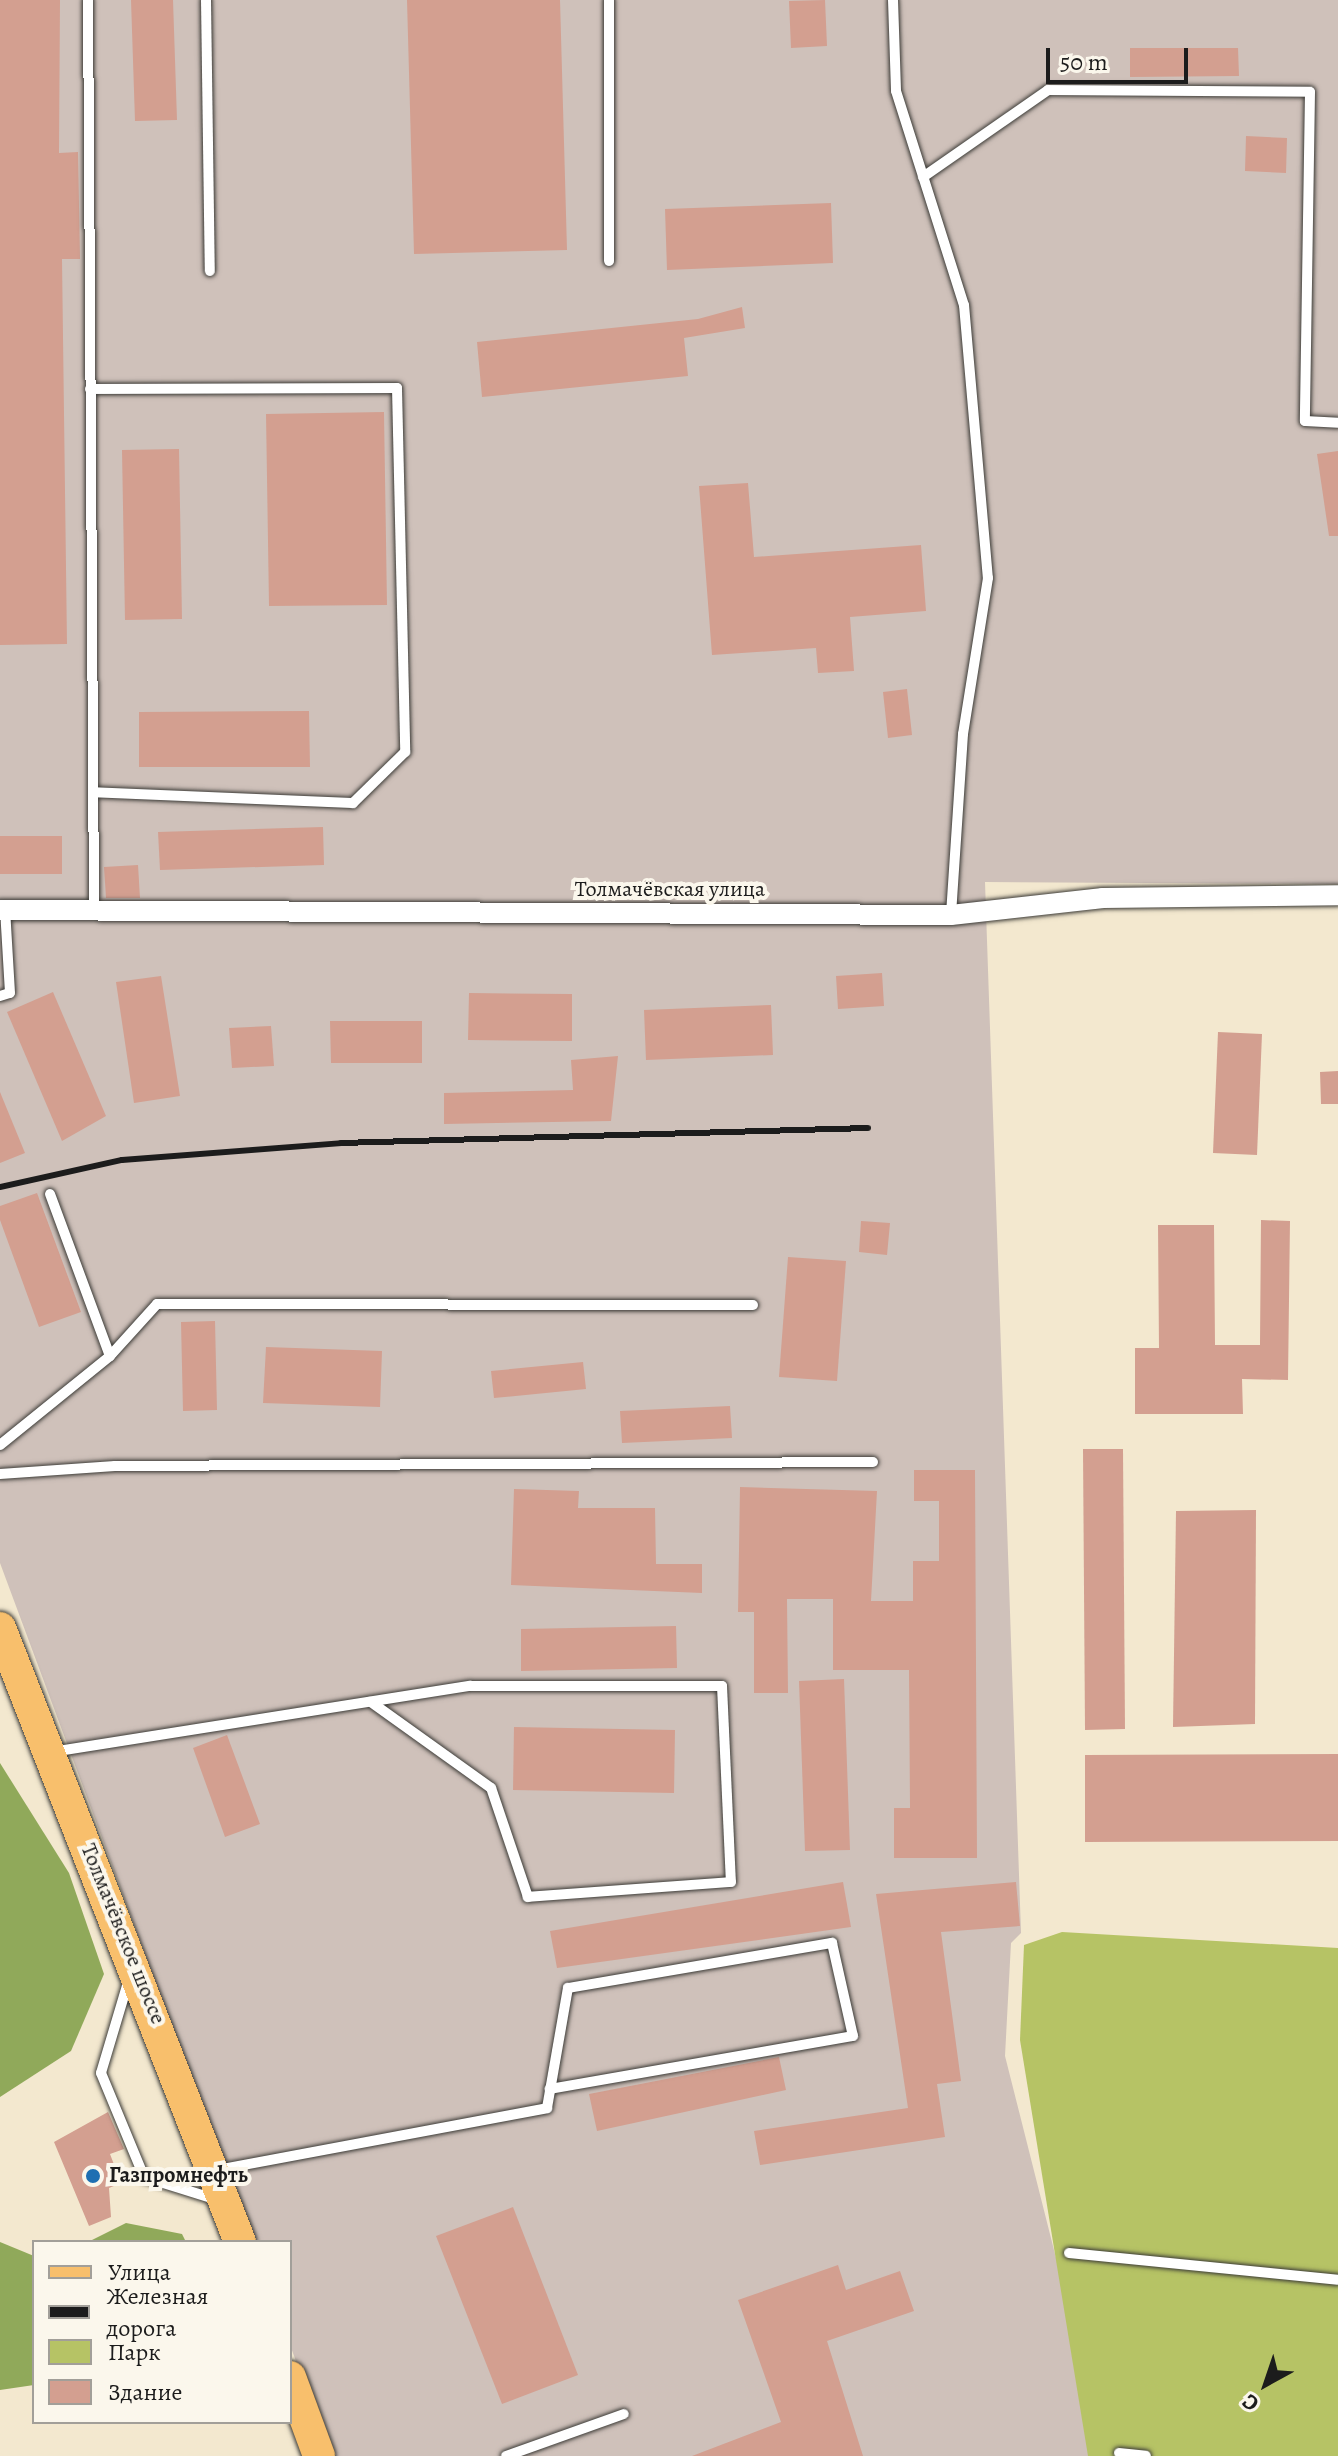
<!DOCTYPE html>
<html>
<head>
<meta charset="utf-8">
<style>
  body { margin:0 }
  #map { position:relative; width:1338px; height:2456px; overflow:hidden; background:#f3e8cf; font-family:Alegreya,serif }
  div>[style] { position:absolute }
  .industrial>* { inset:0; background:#cfc1ba }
  .green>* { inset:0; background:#b6c365 }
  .forest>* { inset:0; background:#90a95a }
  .building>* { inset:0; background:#d39f90 }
  .roads { filter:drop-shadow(0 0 2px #3c3b37) drop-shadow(0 0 2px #3c3b37) }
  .lane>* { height:10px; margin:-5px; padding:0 5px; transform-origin:5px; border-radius:5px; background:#fff }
  .street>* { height:20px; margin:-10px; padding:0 10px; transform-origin:10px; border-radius:10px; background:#fff }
  .primary>* { height:32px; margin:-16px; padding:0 16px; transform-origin:16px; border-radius:16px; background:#f8bf6c }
  .rail>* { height:6px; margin:-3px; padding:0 3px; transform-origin:3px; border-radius:3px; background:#1c1c1c }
  .dots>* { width:22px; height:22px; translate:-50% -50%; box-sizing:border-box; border:4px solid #fbf7ec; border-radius:50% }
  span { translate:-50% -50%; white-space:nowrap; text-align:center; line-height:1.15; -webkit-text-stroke:8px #fbf7ec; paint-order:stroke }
  .street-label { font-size:22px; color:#1c1c1c }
  .poi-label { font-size:22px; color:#1c1c1c; font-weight:700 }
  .left { translate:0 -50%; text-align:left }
  .legend { position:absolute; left:32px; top:2240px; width:260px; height:184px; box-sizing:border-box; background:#fbf7ec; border:2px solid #a29f99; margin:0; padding:10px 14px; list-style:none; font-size:24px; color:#1c1c1c }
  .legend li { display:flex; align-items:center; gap:16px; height:40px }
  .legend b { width:40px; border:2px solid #a29f99 }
  .north { position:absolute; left:1226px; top:2344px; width:80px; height:80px; -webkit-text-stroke:6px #fbf7ec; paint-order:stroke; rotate:220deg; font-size:22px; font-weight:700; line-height:32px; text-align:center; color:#1c1c1c }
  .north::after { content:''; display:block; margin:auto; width:28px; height:36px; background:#1c1c1c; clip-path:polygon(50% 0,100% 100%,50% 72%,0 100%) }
  .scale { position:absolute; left:1046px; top:48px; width:142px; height:36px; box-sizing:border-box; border:4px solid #1c1c1c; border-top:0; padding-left:10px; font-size:24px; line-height:28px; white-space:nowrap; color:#1c1c1c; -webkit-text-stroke:6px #fbf7ec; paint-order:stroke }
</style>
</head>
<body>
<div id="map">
  <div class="industrial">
    <i style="clip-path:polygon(0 0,1338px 0,1338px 884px,985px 882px,1021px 1933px,1011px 1943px,1005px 2056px,1106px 2456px,331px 2456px,290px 2345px,290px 2242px,252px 2242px,0 1563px)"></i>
  </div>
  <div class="green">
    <i style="clip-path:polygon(1062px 1932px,1338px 1948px,1338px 2456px,1088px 2456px,1020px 2040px,1024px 1945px)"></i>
  </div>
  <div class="forest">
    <i style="clip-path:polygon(0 1763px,69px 1873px,104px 1974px,71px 2051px,0 2097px)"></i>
    <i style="clip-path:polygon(126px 2223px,182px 2234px,186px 2242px,88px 2242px)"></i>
    <i style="clip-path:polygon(0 2242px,34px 2256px,34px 2385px,0 2390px)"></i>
  </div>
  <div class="building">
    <i style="clip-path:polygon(0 0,60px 0,59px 153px,78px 152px,80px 259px,62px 259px,67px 644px,0 645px)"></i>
    <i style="clip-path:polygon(131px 0,173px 0,177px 120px,135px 121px)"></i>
    <i style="clip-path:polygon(407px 0,560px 0,567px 250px,414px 254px)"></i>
    <i style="clip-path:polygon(825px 0,827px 46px,791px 48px,789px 1px)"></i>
    <i style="clip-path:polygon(1130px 48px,1238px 48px,1239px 76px,1130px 77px)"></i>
    <i style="clip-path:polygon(1246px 136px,1287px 138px,1286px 173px,1245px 171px)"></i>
    <i style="clip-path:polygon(831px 203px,833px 263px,667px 270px,665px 209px)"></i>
    <i style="clip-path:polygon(742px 307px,745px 328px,684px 338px,688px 376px,482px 397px,477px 342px,698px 319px)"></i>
    <i style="clip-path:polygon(384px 412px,387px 605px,269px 606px,266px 414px)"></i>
    <i style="clip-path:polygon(179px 449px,182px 619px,125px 620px,122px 450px)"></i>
    <i style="clip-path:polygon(1338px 451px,1338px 536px,1329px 536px,1317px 454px)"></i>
    <i style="clip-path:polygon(748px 483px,754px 557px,921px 545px,926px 611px,850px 617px,854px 671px,818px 673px,816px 648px,712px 655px,699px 486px)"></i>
    <i style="clip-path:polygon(907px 689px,912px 735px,888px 738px,883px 692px)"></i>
    <i style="clip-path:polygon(309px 711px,310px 767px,139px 767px,139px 712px)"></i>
    <i style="clip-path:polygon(323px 827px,324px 865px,160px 870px,158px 832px)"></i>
    <i style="clip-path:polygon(0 836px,62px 836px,62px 874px,0 874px)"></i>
    <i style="clip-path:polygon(138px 865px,140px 898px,106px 898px,104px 867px)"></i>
    <i style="clip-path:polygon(882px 973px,884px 1006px,838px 1009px,836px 976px)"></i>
    <i style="clip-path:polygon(161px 976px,180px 1096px,134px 1103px,116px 982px)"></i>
    <i style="clip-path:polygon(53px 992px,106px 1116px,62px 1141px,7px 1012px)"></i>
    <i style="clip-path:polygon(469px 993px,572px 994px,572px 1041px,468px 1040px)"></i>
    <i style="clip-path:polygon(771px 1005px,773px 1055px,646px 1060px,644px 1010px)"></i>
    <i style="clip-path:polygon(330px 1021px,422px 1021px,422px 1063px,331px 1063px)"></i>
    <i style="clip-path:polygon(271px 1026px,274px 1066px,232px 1068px,229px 1028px)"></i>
    <i style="clip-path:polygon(1218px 1032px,1262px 1034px,1257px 1155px,1213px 1153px)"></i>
    <i style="clip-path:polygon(618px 1056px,611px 1121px,444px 1124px,444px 1093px,573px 1090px,571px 1060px)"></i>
    <i style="clip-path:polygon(1338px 1071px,1338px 1104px,1321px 1104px,1320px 1072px)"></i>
    <i style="clip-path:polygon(0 1092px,25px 1153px,0 1163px)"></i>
    <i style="clip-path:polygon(37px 1193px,81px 1312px,39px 1327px,0 1220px,0 1206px)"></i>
    <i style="clip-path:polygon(1261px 1220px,1290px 1221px,1288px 1380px,1242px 1379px,1243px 1414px,1135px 1414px,1135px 1348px,1159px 1348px,1158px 1225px,1214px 1225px,1215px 1345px,1260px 1345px)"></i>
    <i style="clip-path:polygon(861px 1221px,890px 1223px,887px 1255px,859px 1252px)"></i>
    <i style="clip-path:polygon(788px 1257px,846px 1261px,837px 1381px,779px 1377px)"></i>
    <i style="clip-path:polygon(215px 1321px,217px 1410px,183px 1411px,181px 1322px)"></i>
    <i style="clip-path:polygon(266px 1347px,382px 1351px,380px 1407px,263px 1403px)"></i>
    <i style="clip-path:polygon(583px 1362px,586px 1389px,494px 1398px,491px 1371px)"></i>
    <i style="clip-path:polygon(730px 1406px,732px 1438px,622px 1443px,620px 1411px)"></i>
    <i style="clip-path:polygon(1083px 1449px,1123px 1449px,1125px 1729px,1085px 1730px)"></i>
    <i style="clip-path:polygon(914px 1470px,975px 1470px,977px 1858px,894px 1858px,894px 1808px,910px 1808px,909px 1670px,833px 1670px,833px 1599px,787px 1599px,788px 1693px,754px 1693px,754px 1612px,738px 1612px,740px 1487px,877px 1491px,871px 1601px,913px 1601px,913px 1561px,939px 1561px,939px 1501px,914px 1501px)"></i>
    <i style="clip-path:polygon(514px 1489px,579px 1491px,578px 1508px,655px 1508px,656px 1564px,702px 1564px,702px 1593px,511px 1585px)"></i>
    <i style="clip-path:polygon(1256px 1510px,1255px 1724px,1173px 1727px,1176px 1511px)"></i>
    <i style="clip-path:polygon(676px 1626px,677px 1668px,521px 1671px,521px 1629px)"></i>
    <i style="clip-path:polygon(844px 1679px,850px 1850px,805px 1851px,799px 1681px)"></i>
    <i style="clip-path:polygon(514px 1727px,675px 1730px,674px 1793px,513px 1790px)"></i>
    <i style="clip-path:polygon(227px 1735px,260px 1824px,225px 1837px,193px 1748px)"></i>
    <i style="clip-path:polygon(1338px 1754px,1338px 1841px,1085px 1842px,1085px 1755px)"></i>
    <i style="clip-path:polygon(843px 1882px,851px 1927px,557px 1968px,550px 1931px)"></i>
    <i style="clip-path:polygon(1016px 1882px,1020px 1926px,941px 1932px,961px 2081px,937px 2084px,945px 2137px,760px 2165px,754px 2131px,908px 2108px,876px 1894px)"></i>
    <i style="clip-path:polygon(779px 2057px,786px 2090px,597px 2131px,589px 2094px)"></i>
    <i style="clip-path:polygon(108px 2112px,124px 2149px,110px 2154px,121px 2183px,109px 2188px,111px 2217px,89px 2226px,54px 2142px)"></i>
    <i style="clip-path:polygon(513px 2207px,578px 2375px,502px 2404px,436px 2236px)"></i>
    <i style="clip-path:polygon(838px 2265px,846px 2290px,900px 2271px,914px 2311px,827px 2341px,863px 2456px,692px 2456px,781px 2422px,738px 2300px)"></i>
  </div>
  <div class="roads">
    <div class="lane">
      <i style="left:88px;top:0;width:911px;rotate:89.62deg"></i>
      <i style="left:206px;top:0;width:271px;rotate:89.2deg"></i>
      <i style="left:609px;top:0;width:261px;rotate:90deg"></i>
      <i style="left:893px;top:0;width:91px;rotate:88.1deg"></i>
      <i style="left:896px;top:91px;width:225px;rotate:72.4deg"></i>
      <i style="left:964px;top:305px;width:274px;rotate:85deg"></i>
      <i style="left:988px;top:578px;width:158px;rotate:99.1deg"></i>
      <i style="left:963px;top:734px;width:181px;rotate:93.8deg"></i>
      <i style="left:923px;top:177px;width:152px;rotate:-34.8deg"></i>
      <i style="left:1048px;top:90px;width:262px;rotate:0.4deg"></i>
      <i style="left:1310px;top:92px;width:329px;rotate:90.9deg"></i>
      <i style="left:1305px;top:421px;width:33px;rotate:3deg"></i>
      <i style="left:90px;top:389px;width:307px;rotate:-0.2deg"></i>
      <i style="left:397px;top:388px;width:364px;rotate:88.7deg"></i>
      <i style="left:405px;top:752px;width:73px;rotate:135.6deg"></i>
      <i style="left:353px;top:803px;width:260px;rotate:-177.6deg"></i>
      <i style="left:0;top:996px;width:10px;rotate:-17deg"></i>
      <i style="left:10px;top:993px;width:83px;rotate:-93.4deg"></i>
      <i style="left:50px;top:1194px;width:173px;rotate:69.7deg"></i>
      <i style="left:0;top:1445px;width:141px;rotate:-39deg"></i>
      <i style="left:110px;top:1356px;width:70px;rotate:-47.9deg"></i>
      <i style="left:157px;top:1304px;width:596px;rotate:0.1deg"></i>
      <i style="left:0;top:1474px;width:115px;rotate:-4deg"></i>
      <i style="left:115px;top:1466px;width:758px;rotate:-0.3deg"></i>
      <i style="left:52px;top:1752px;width:423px;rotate:-9deg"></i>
      <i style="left:470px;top:1686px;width:252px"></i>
      <i style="left:722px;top:1686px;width:196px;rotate:87.4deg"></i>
      <i style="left:731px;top:1882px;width:204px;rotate:175.8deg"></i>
      <i style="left:528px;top:1897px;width:115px;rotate:-108.7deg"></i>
      <i style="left:491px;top:1788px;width:148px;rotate:-144.4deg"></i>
      <i style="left:129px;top:1979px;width:98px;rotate:106.6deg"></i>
      <i style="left:101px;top:2073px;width:113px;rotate:67.5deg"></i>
      <i style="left:144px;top:2177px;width:77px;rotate:17.3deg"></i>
      <i style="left:217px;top:2170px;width:336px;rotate:-10.6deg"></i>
      <i style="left:547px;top:2108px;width:122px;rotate:-80.1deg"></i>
      <i style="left:568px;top:1988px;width:268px;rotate:-9.7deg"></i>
      <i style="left:832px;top:1943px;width:95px;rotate:77.3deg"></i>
      <i style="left:853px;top:2036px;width:308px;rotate:170.1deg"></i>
      <i style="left:1069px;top:2253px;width:270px;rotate:5.7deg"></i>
      <i style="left:1119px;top:2453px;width:27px;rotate:6deg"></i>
      <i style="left:506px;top:2456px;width:125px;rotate:-19.6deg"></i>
    </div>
    <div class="street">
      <i style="left:0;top:910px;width:951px;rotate:0.3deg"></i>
      <i style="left:951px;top:915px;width:153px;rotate:-6.4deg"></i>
      <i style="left:1103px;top:898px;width:235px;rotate:-0.7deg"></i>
    </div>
    <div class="primary">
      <i style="left:0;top:1628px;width:659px;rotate:68.65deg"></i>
      <i style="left:290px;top:2377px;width:84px;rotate:69.8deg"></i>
    </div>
  </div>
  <div class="rail">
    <i style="left:0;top:1187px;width:125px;rotate:-12.5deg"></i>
    <i style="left:122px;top:1160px;width:220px;rotate:-4.4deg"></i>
    <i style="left:341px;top:1143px;width:527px;rotate:-1.63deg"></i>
  </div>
  <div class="dots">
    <i style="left:93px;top:2176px;background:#1f6fb2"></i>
  </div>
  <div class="street-label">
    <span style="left:670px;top:890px">Толмачёвская улица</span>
    <span style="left:123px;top:1934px;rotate:68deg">Толмачёвское шоссе</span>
  </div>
  <div class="poi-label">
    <span class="left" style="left:109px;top:2176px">Газпромнефть</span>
  </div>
  <ul class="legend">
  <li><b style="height:10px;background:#f8bf6c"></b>Улица</li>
  <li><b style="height:10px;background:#1c1c1c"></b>Железная дорога</li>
  <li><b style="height:22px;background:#b6c365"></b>Парк</li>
  <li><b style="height:22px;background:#d39f90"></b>Здание</li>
  </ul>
  <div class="north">С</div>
  <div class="scale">50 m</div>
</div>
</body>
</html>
